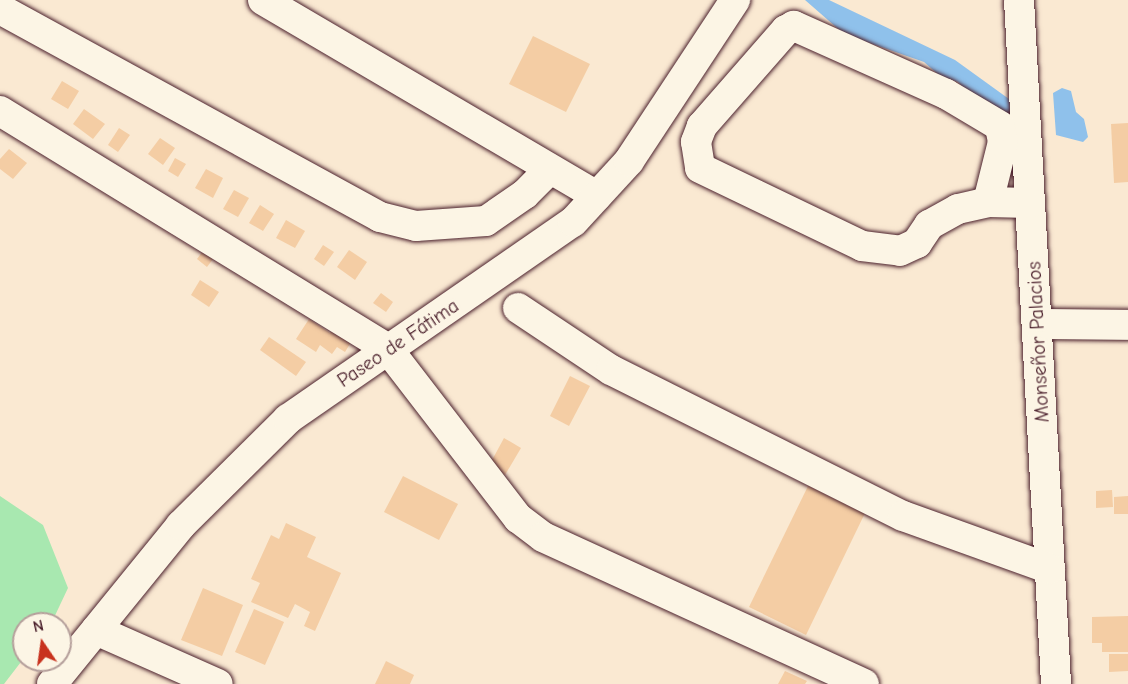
<!DOCTYPE html>
<html>
<head>
<meta charset="utf-8">
<style>
  body { margin:0 }
  #map { position:relative; width:1128px; height:684px; overflow:hidden; background:#fae9d2; font-family:"Comic Neue",sans-serif }
  div>[style] { position:absolute }
  .green>* { inset:0; background:#a8e8b0 }
  .water>* { inset:0; background:#8fc1eb }
  .building>* { inset:0; background:#f4cda4 }
  .roads { filter:drop-shadow(0 0 2px #4a1f2b) drop-shadow(0 0 2px #4a1f2b) }
  .minor>* { height:30px; margin:-15px; padding:0 15px; transform-origin:15px; border-radius:15px; background:#fcf5e5 }
  span { translate:-50% -50%; white-space:nowrap; text-align:center; line-height:1.15; -webkit-text-stroke:6px #fcf5e5; paint-order:stroke }
  .street-label { font-size:20px; color:#4a1f2b }
  .north { position:absolute; left:12px; top:612px; width:60px; height:60px; box-sizing:border-box; background:#fcf5e5; border:2px solid #b59f9b; border-radius:50%; rotate:347deg; font-size:16px; font-weight:700; line-height:24px; text-align:center; color:#4a1f2b }
  .north::after { content:''; display:block; margin:auto; width:21px; height:27px; background:#c8321e; clip-path:polygon(50% 0,100% 100%,50% 72%,0 100%) }
</style>
</head>
<body>
<div id="map">
  <div class="green">
    <i style="clip-path:polygon(0 496px,43px 525px,68px 588px,51px 624px,24px 624px,24px 658px,4px 684px,0 684px)"></i>
  </div>
  <div class="water">
    <i style="clip-path:polygon(805px 0,829px 0,955px 60px,1009px 99px,1011px 120px,978px 103px,958px 82px,940px 76px,924px 62px,844px 34px)"></i>
    <i style="clip-path:polygon(1062px 88px,1071px 91px,1076px 112px,1084px 119px,1088px 137px,1083px 142px,1056px 135px,1053px 93px)"></i>
  </div>
  <div class="building">
    <i style="clip-path:polygon(533px 36px,590px 64px,566px 112px,509px 84px)"></i>
    <i style="clip-path:polygon(62px 81px,79px 91px,68px 109px,51px 99px)"></i>
    <i style="clip-path:polygon(84px 109px,105px 124px,93px 139px,73px 124px)"></i>
    <i style="clip-path:polygon(1128px 123px,1128px 182px,1114px 183px,1111px 124px)"></i>
    <i style="clip-path:polygon(119px 128px,130px 135px,118px 152px,108px 145px)"></i>
    <i style="clip-path:polygon(160px 138px,175px 148px,163px 165px,148px 154px)"></i>
    <i style="clip-path:polygon(9px 149px,27px 163px,13px 179px,0 169px,0 159px)"></i>
    <i style="clip-path:polygon(175px 158px,186px 164px,178px 177px,168px 171px)"></i>
    <i style="clip-path:polygon(206px 169px,223px 178px,213px 198px,195px 188px)"></i>
    <i style="clip-path:polygon(234px 190px,249px 198px,238px 217px,223px 209px)"></i>
    <i style="clip-path:polygon(260px 205px,274px 214px,263px 231px,249px 223px)"></i>
    <i style="clip-path:polygon(286px 220px,305px 231px,295px 248px,276px 238px)"></i>
    <i style="clip-path:polygon(323px 245px,334px 252px,324px 266px,314px 259px)"></i>
    <i style="clip-path:polygon(206px 247px,216px 255px,207px 267px,197px 259px)"></i>
    <i style="clip-path:polygon(349px 250px,367px 262px,355px 280px,337px 267px)"></i>
    <i style="clip-path:polygon(200px 280px,219px 292px,209px 307px,191px 295px)"></i>
    <i style="clip-path:polygon(381px 293px,393px 302px,386px 312px,373px 303px)"></i>
    <i style="clip-path:polygon(309px 319px,330px 333px,334px 327px,353px 339px,345px 352px,337px 347px,332px 354px,320px 345px,316px 352px,296px 339px)"></i>
    <i style="clip-path:polygon(269px 337px,306px 362px,296px 376px,260px 350px)"></i>
    <i style="clip-path:polygon(570px 376px,590px 386px,569px 426px,550px 416px)"></i>
    <i style="clip-path:polygon(504px 438px,521px 448px,505px 475px,491px 462px)"></i>
    <i style="clip-path:polygon(403px 476px,458px 504px,439px 540px,384px 512px)"></i>
    <i style="clip-path:polygon(809px 484px,866px 511px,806px 635px,749px 607px)"></i>
    <i style="clip-path:polygon(1112px 490px,1113px 507px,1096px 508px,1096px 491px)"></i>
    <i style="clip-path:polygon(1128px 496px,1128px 514px,1114px 514px,1114px 497px)"></i>
    <i style="clip-path:polygon(286px 523px,316px 537px,307px 557px,341px 573px,315px 631px,304px 626px,310px 612px,295px 604px,288px 618px,251px 602px,260px 583px,251px 579px,271px 535px,279px 539px)"></i>
    <i style="clip-path:polygon(203px 588px,243px 605px,222px 656px,181px 640px)"></i>
    <i style="clip-path:polygon(254px 609px,284px 622px,265px 665px,235px 652px)"></i>
    <i style="clip-path:polygon(1128px 616px,1128px 652px,1102px 652px,1102px 643px,1092px 643px,1092px 617px)"></i>
    <i style="clip-path:polygon(1109px 654px,1128px 654px,1128px 671px,1109px 672px)"></i>
    <i style="clip-path:polygon(386px 661px,414px 675px,410px 684px,375px 684px)"></i>
    <i style="clip-path:polygon(785px 671px,807px 681px,805px 684px,778px 684px)"></i>
  </div>
  <div class="roads">
    <div class="minor">
      <i style="left:263px;top:0;width:387px;rotate:30.4deg"></i>
      <i style="left:1019px;top:0;width:685px;rotate:86.9deg"></i>
      <i style="left:0;top:9px;width:433px;rotate:28.7deg"></i>
      <i style="left:380px;top:217px;width:37px;rotate:14deg"></i>
      <i style="left:416px;top:226px;width:70px;rotate:-4.1deg"></i>
      <i style="left:486px;top:221px;width:47px;rotate:-34.7deg"></i>
      <i style="left:525px;top:194px;width:34px;rotate:-45deg"></i>
      <i style="left:0;top:111px;width:454px;rotate:31.5deg"></i>
      <i style="left:387px;top:348px;width:215px;rotate:52.4deg"></i>
      <i style="left:518px;top:518px;width:31px;rotate:37deg"></i>
      <i style="left:543px;top:537px;width:353px;rotate:24.6deg"></i>
      <i style="left:988px;top:202px;width:62px;rotate:-76deg"></i>
      <i style="left:1003px;top:142px;width:16px;rotate:-101deg"></i>
      <i style="left:1000px;top:126px;width:63px;rotate:-149.3deg"></i>
      <i style="left:946px;top:94px;width:167px;rotate:-155.9deg"></i>
      <i style="left:794px;top:26px;width:9px;rotate:153deg"></i>
      <i style="left:786px;top:30px;width:128px;rotate:131.2deg"></i>
      <i style="left:702px;top:126px;width:17px;rotate:111deg"></i>
      <i style="left:696px;top:142px;width:26px;rotate:81deg"></i>
      <i style="left:700px;top:168px;width:180px;rotate:25.7deg"></i>
      <i style="left:862px;top:246px;width:38px;rotate:7deg"></i>
      <i style="left:900px;top:251px;width:19px;rotate:-25deg"></i>
      <i style="left:917px;top:243px;width:22px;rotate:-56deg"></i>
      <i style="left:929px;top:225px;width:33px;rotate:-29deg"></i>
      <i style="left:958px;top:209px;width:31px;rotate:-13deg"></i>
      <i style="left:988px;top:202px;width:42px;rotate:1.4deg"></i>
      <i style="left:518px;top:308px;width:112px;rotate:33.7deg"></i>
      <i style="left:611px;top:370px;width:326px;rotate:26.6deg"></i>
      <i style="left:903px;top:516px;width:156px;rotate:19.8deg"></i>
      <i style="left:1037px;top:324px;width:91px;rotate:0.6deg"></i>
      <i style="left:96px;top:630px;width:133px;rotate:23.9deg"></i>
      <i style="left:52px;top:684px;width:205px;rotate:-50.9deg"></i>
      <i style="left:181px;top:525px;width:151px;rotate:-44.7deg"></i>
      <i style="left:288px;top:419px;width:346px;rotate:-34.7deg"></i>
      <i style="left:573px;top:222px;width:83px;rotate:-47.4deg"></i>
      <i style="left:629px;top:161px;width:193px;rotate:-56.6deg"></i>
    </div>
  </div>
  <div class="street-label">
    <span style="left:1038px;top:342px;rotate:-93deg">Monseñor Palacios</span>
    <span style="left:398px;top:343px;rotate:-34deg">Paseo de Fátima</span>
  </div>
  <div class="north">N</div>
</div>
</body>
</html>
